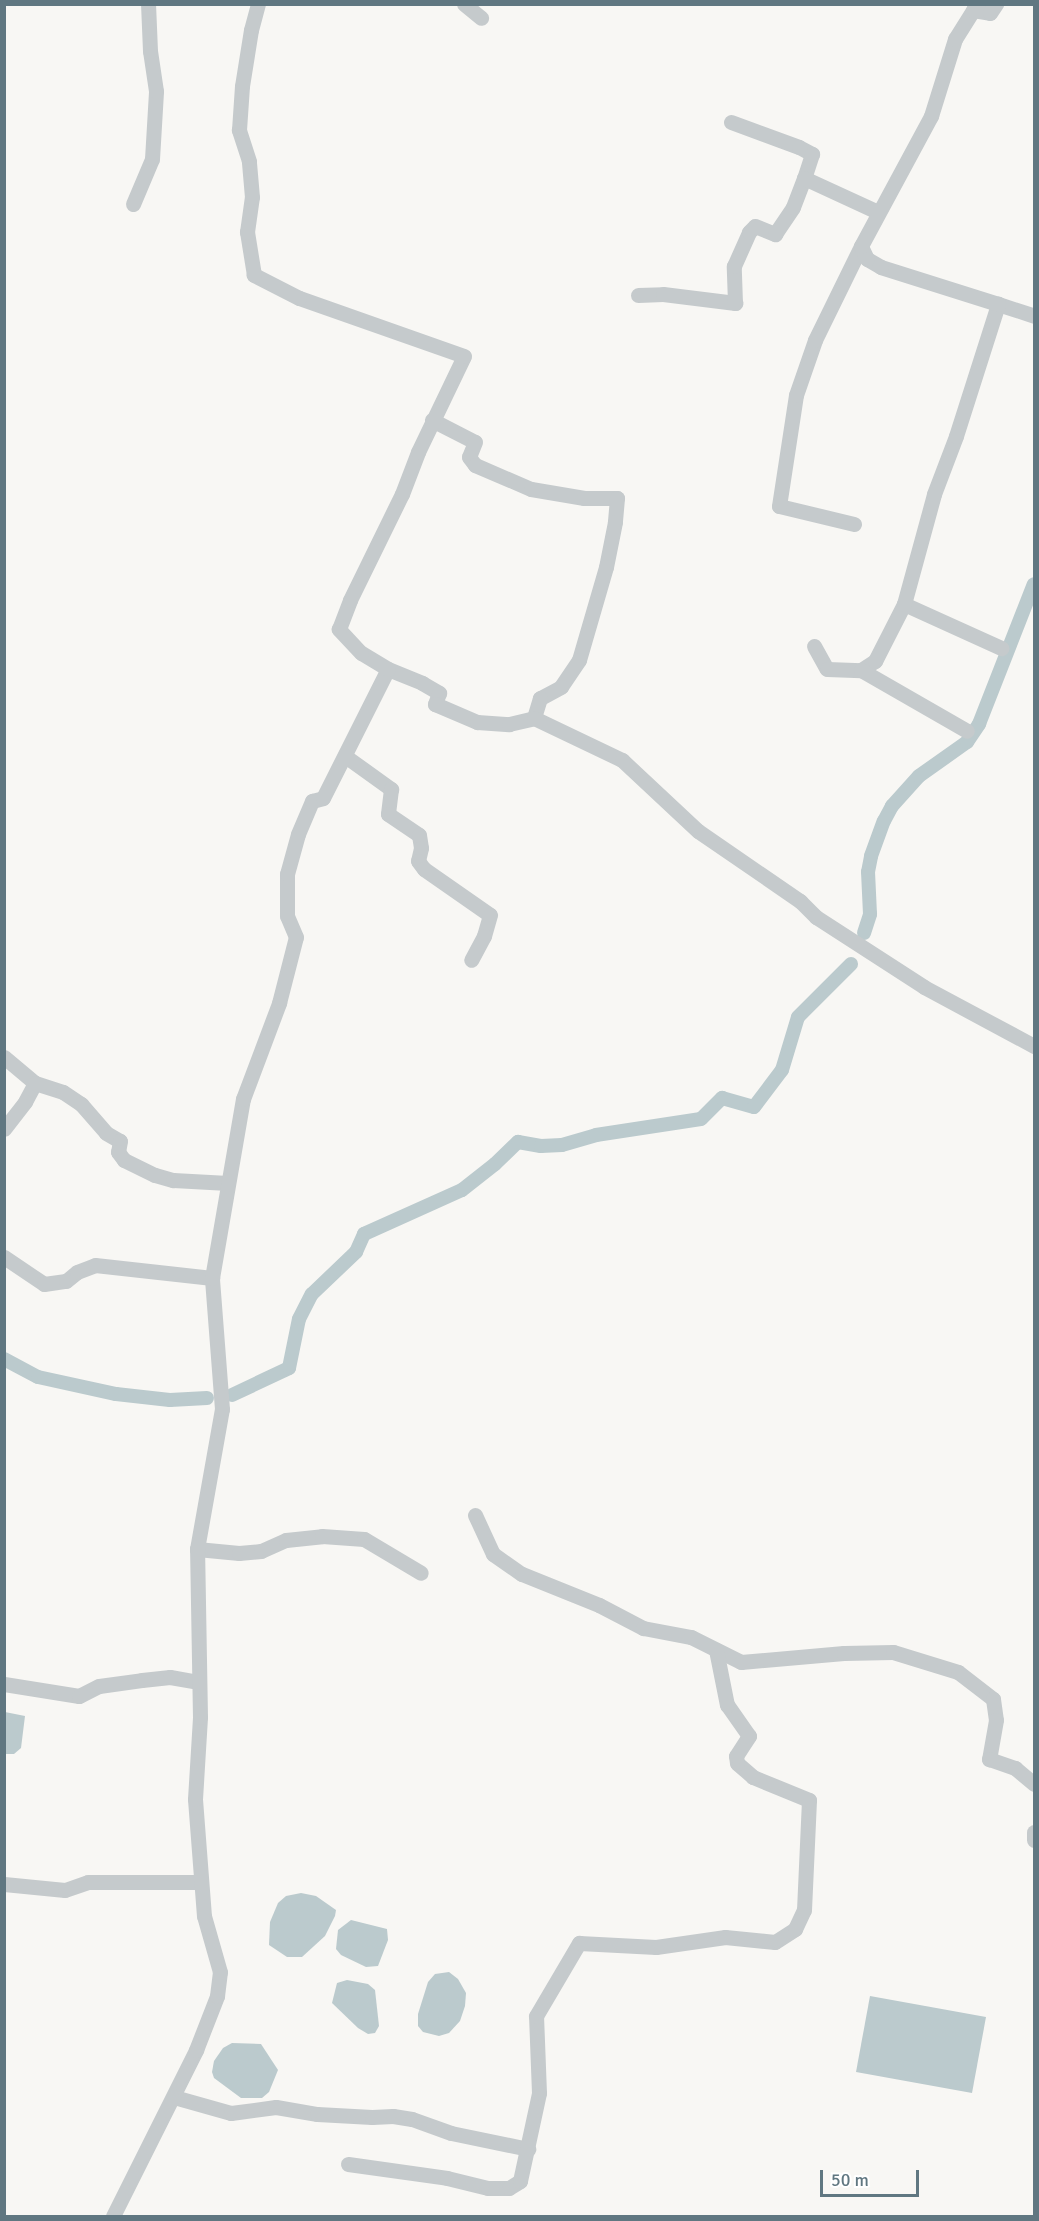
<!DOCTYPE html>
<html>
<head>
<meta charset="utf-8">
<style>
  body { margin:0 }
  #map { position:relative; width:1039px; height:2221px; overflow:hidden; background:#f8f7f4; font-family:Signika,sans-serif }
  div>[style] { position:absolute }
  .water>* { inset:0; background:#bbcacd }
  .canal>* { height:14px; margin:-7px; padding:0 7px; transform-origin:7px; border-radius:7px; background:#bbcacd }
  .minor>* { height:15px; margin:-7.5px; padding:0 7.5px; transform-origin:7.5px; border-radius:7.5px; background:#c5cacc }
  span { translate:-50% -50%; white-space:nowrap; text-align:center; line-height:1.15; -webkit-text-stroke:6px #fff; paint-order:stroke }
  .frame { position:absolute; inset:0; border:6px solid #607781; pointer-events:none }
  .scale { position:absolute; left:820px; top:2170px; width:99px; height:27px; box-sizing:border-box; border:3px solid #607781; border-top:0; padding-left:8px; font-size:18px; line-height:21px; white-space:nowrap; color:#607781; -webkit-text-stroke:4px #fff; paint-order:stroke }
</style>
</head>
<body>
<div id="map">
  <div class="water">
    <i style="clip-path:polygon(5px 1712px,25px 1716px,21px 1748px,14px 1754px,5px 1754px)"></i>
    <i style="clip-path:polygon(301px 1893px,316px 1896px,336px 1910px,335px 1916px,325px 1936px,302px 1957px,287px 1957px,269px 1945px,270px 1922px,278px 1903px,286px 1896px)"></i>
    <i style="clip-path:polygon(351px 1920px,387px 1929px,388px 1940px,378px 1966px,366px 1967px,341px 1955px,336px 1949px,338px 1930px)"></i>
    <i style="clip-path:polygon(449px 1972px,458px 1979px,466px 1993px,465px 2006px,460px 2021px,449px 2033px,439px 2036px,423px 2032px,418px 2026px,418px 2014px,428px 1982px,435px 1974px)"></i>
    <i style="clip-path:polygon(347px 1980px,368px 1984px,375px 1990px,379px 2026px,375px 2033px,368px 2034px,358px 2028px,332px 2003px,337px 1983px)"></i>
    <i style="clip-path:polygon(870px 1996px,986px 2017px,972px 2093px,856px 2072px)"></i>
    <i style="clip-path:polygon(232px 2043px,261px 2044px,278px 2070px,269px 2092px,262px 2098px,241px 2098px,214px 2078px,212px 2072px,214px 2061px,223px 2048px)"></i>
  </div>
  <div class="canal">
    <i style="left:864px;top:933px;width:20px;rotate:-72deg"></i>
    <i style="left:870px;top:914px;width:42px;rotate:-92.7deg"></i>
    <i style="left:868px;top:872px;width:16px;rotate:-79deg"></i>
    <i style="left:871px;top:856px;width:37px;rotate:-70deg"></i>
    <i style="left:884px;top:821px;width:17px;rotate:-62deg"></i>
    <i style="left:892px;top:806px;width:40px;rotate:-48deg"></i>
    <i style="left:919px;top:776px;width:59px;rotate:-35.3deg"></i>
    <i style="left:967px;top:742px;width:22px;rotate:-56deg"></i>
    <i style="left:979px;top:724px;width:150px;rotate:-68.6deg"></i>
    <i style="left:4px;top:1359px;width:38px;rotate:28deg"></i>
    <i style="left:38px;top:1377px;width:80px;rotate:12.3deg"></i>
    <i style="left:116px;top:1394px;width:54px;rotate:6.3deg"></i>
    <i style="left:170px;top:1400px;width:37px;rotate:-3deg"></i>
    <i style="left:232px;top:1395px;width:63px;rotate:-25.3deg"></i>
    <i style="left:289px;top:1368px;width:50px;rotate:-78.5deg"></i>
    <i style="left:299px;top:1319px;width:28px;rotate:-63deg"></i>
    <i style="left:312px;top:1294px;width:61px;rotate:-43.7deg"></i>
    <i style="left:356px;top:1252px;width:20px;rotate:-66deg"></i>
    <i style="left:364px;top:1234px;width:107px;rotate:-24.2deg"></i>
    <i style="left:462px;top:1190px;width:42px;rotate:-38.2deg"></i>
    <i style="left:495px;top:1164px;width:32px;rotate:-44deg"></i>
    <i style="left:518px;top:1142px;width:23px;rotate:10deg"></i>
    <i style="left:541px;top:1146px;width:21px;rotate:-3deg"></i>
    <i style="left:562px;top:1145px;width:35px;rotate:-16deg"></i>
    <i style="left:596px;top:1135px;width:106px;rotate:-8.7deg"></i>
    <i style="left:701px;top:1119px;width:30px;rotate:-45deg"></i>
    <i style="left:722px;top:1098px;width:33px;rotate:16deg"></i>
    <i style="left:754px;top:1107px;width:46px;rotate:-52.9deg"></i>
    <i style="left:782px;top:1070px;width:55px;rotate:-73.2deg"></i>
    <i style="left:798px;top:1017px;width:75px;rotate:-45deg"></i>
  </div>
  <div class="minor">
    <i style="left:464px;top:4px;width:22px;rotate:39deg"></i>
    <i style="left:731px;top:122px;width:72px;rotate:20.2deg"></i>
    <i style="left:799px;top:147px;width:15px;rotate:28deg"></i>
    <i style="left:812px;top:154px;width:25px;rotate:108deg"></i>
    <i style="left:133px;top:204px;width:49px;rotate:-67.1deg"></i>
    <i style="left:152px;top:159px;width:68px;rotate:-86.6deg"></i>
    <i style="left:156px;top:91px;width:40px;rotate:-98.5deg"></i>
    <i style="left:150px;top:51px;width:47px;rotate:-92.4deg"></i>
    <i style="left:638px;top:295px;width:25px;rotate:-2deg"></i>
    <i style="left:663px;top:294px;width:73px;rotate:7.1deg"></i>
    <i style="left:735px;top:303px;width:37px;rotate:-92deg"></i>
    <i style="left:734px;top:266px;width:37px;rotate:-66deg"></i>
    <i style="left:749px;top:232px;width:8px;rotate:-45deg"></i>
    <i style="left:755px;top:226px;width:22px;rotate:22deg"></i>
    <i style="left:775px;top:234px;width:32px;rotate:-56deg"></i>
    <i style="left:793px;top:207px;width:31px;rotate:-69deg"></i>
    <i style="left:804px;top:178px;width:81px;rotate:24.7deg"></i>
    <i style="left:998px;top:304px;width:38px;rotate:18deg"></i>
    <i style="left:432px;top:420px;width:48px;rotate:27.1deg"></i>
    <i style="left:475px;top:442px;width:16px;rotate:112deg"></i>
    <i style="left:469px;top:457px;width:10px;rotate:53deg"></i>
    <i style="left:475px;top:465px;width:61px;rotate:23.2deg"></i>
    <i style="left:531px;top:489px;width:54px;rotate:9.6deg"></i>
    <i style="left:584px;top:498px;width:33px"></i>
    <i style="left:617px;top:498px;width:24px;rotate:95deg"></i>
    <i style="left:615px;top:522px;width:46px;rotate:101.3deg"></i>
    <i style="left:606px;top:567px;width:97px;rotate:106.2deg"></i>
    <i style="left:579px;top:660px;width:32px;rotate:124deg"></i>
    <i style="left:561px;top:687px;width:24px;rotate:152deg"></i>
    <i style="left:540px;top:698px;width:21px;rotate:107deg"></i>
    <i style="left:854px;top:524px;width:77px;rotate:-166.5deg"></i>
    <i style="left:779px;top:506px;width:112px;rotate:-81.3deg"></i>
    <i style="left:796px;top:395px;width:58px;rotate:-70.9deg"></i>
    <i style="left:815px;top:340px;width:105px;rotate:-63.9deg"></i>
    <i style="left:904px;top:604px;width:107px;rotate:24.4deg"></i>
    <i style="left:814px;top:646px;width:26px;rotate:61deg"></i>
    <i style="left:827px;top:669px;width:34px;rotate:2deg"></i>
    <i style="left:861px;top:670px;width:17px;rotate:-33deg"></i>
    <i style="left:875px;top:661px;width:64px;rotate:-63deg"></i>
    <i style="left:904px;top:604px;width:114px;rotate:-74.7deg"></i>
    <i style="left:934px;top:494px;width:62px;rotate:-69.2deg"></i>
    <i style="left:956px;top:436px;width:139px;rotate:-72.3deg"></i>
    <i style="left:998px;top:304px;width:123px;rotate:-162.5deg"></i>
    <i style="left:881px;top:267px;width:16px;rotate:-150deg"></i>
    <i style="left:867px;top:259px;width:14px;rotate:-115deg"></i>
    <i style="left:861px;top:246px;width:148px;rotate:-61.7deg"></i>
    <i style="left:931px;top:116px;width:81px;rotate:-72.7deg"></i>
    <i style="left:955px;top:39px;width:34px;rotate:-58deg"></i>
    <i style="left:973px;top:10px;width:17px;rotate:10deg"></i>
    <i style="left:990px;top:13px;width:11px;rotate:-56deg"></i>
    <i style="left:388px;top:669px;width:37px;rotate:22deg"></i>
    <i style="left:422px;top:683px;width:20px;rotate:30deg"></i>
    <i style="left:439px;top:693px;width:12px;rotate:110deg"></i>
    <i style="left:435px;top:704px;width:46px;rotate:23.2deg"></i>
    <i style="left:477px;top:722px;width:32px;rotate:4deg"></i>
    <i style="left:509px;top:724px;width:26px;rotate:-13deg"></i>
    <i style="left:534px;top:718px;width:98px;rotate:25.5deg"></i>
    <i style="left:622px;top:760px;width:104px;rotate:43.1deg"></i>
    <i style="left:698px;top:831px;width:124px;rotate:34.5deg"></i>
    <i style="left:800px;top:901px;width:23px;rotate:45deg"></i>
    <i style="left:816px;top:917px;width:129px;rotate:32.9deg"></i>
    <i style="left:924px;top:987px;width:125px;rotate:28.2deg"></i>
    <i style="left:861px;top:670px;width:122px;rotate:29.9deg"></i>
    <i style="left:345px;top:756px;width:57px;rotate:35.7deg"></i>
    <i style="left:391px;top:789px;width:25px;rotate:97deg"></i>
    <i style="left:388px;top:814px;width:37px;rotate:34deg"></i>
    <i style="left:419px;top:835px;width:13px;rotate:81deg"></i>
    <i style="left:421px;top:848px;width:13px;rotate:103deg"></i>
    <i style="left:418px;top:861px;width:10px;rotate:53deg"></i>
    <i style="left:424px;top:869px;width:80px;rotate:34.9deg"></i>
    <i style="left:490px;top:915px;width:22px;rotate:106deg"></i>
    <i style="left:484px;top:936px;width:27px;rotate:118deg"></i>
    <i style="left:4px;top:1057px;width:40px;rotate:40deg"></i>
    <i style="left:35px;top:1083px;width:21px;rotate:118deg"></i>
    <i style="left:25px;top:1102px;width:34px;rotate:128deg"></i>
    <i style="left:35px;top:1083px;width:29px;rotate:18deg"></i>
    <i style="left:63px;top:1092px;width:22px;rotate:34deg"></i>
    <i style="left:81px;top:1104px;width:38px;rotate:49deg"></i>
    <i style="left:106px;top:1133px;width:16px;rotate:30deg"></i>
    <i style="left:120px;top:1141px;width:11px;rotate:100deg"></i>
    <i style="left:118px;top:1152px;width:10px;rotate:53deg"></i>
    <i style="left:124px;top:1160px;width:34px;rotate:26deg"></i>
    <i style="left:155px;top:1175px;width:19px;rotate:16deg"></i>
    <i style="left:173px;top:1180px;width:55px;rotate:3.1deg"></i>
    <i style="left:4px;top:1257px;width:48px;rotate:34deg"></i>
    <i style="left:44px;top:1284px;width:22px;rotate:-8deg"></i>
    <i style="left:66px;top:1281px;width:14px;rotate:-39deg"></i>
    <i style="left:77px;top:1272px;width:19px;rotate:-21deg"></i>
    <i style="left:95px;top:1265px;width:118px;rotate:6.3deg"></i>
    <i style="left:475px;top:1515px;width:43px;rotate:65.2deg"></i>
    <i style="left:493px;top:1554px;width:35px;rotate:35deg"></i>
    <i style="left:522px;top:1574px;width:83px;rotate:21.9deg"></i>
    <i style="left:599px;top:1605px;width:50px;rotate:27.6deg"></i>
    <i style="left:643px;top:1628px;width:49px;rotate:10.6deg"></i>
    <i style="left:691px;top:1637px;width:56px;rotate:26.6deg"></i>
    <i style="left:741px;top:1662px;width:103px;rotate:-5deg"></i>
    <i style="left:844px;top:1653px;width:49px;rotate:-1.2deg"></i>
    <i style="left:893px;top:1652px;width:68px;rotate:17.1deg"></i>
    <i style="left:958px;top:1672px;width:44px;rotate:37.6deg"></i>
    <i style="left:993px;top:1699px;width:21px;rotate:82deg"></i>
    <i style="left:996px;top:1720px;width:40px;rotate:100deg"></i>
    <i style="left:989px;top:1759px;width:28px;rotate:19deg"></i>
    <i style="left:1015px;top:1768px;width:25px;rotate:40deg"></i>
    <i style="left:197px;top:1549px;width:42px;rotate:5.4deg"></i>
    <i style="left:239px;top:1553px;width:22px;rotate:-5deg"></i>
    <i style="left:261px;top:1551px;width:27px;rotate:-24deg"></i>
    <i style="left:286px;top:1540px;width:36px;rotate:-6deg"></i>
    <i style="left:322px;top:1536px;width:42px;rotate:4.1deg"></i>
    <i style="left:364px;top:1539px;width:66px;rotate:30.8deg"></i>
    <i style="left:4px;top:1684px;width:76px;rotate:9.1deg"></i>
    <i style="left:79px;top:1696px;width:22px;rotate:-27deg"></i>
    <i style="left:99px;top:1686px;width:43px;rotate:-7.9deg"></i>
    <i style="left:142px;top:1680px;width:28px;rotate:-6deg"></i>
    <i style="left:170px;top:1677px;width:28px;rotate:10deg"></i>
    <i style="left:1034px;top:1832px;width:8px;rotate:90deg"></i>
    <i style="left:4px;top:1884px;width:61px;rotate:5.6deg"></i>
    <i style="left:65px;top:1890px;width:24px;rotate:-19deg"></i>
    <i style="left:88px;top:1882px;width:113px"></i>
    <i style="left:174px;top:2097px;width:59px;rotate:15.7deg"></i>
    <i style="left:231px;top:2113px;width:45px;rotate:-7.6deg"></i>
    <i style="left:276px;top:2107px;width:42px;rotate:9.7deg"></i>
    <i style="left:317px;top:2114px;width:55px;rotate:3.1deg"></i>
    <i style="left:372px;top:2117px;width:21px;rotate:-3deg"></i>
    <i style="left:393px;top:2116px;width:19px;rotate:9deg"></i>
    <i style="left:412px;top:2119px;width:41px;rotate:19.7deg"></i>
    <i style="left:451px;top:2133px;width:79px;rotate:11.7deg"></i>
    <i style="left:348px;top:2164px;width:100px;rotate:8deg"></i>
    <i style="left:447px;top:2178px;width:42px;rotate:13.7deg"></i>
    <i style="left:488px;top:2188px;width:21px"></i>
    <i style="left:509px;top:2188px;width:13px;rotate:-32deg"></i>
    <i style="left:520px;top:2181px;width:90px;rotate:-77.8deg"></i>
    <i style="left:539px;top:2093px;width:77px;rotate:-92.2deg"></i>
    <i style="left:536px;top:2016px;width:85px;rotate:-59.5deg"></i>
    <i style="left:579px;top:1943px;width:77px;rotate:3deg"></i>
    <i style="left:656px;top:1947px;width:70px;rotate:-8.2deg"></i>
    <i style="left:725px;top:1937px;width:50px;rotate:5.7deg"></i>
    <i style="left:775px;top:1942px;width:24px;rotate:-33deg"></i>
    <i style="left:795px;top:1929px;width:21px;rotate:-65deg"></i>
    <i style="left:804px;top:1910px;width:110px;rotate:-87.4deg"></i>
    <i style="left:809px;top:1800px;width:61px;rotate:-157.7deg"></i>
    <i style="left:753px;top:1777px;width:21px;rotate:-139deg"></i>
    <i style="left:737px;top:1763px;width:7px;rotate:-98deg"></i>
    <i style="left:736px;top:1756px;width:24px;rotate:-57deg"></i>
    <i style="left:749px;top:1736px;width:38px;rotate:-125deg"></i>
    <i style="left:727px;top:1705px;width:56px;rotate:-101.3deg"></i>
    <i style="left:113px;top:2216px;width:186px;rotate:-63.4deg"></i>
    <i style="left:196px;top:2050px;width:58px;rotate:-68.7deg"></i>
    <i style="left:217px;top:1996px;width:24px;rotate:-83deg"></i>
    <i style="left:220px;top:1972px;width:58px;rotate:-105.9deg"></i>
    <i style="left:204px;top:1916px;width:117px;rotate:-94.4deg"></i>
    <i style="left:195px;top:1799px;width:82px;rotate:-86.5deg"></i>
    <i style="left:200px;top:1717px;width:168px;rotate:-91deg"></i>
    <i style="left:197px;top:1549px;width:142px;rotate:-79.9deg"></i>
    <i style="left:222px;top:1409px;width:131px;rotate:-94.4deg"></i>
    <i style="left:212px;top:1278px;width:182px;rotate:-80.2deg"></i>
    <i style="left:243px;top:1099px;width:103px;rotate:-69.4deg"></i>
    <i style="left:279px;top:1003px;width:68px;rotate:-75.6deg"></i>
    <i style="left:296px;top:937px;width:23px;rotate:-113deg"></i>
    <i style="left:287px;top:916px;width:42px;rotate:-90deg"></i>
    <i style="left:287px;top:874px;width:41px;rotate:-74.6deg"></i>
    <i style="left:298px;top:834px;width:36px;rotate:-67deg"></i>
    <i style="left:312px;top:801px;width:11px;rotate:-15deg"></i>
    <i style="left:323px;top:798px;width:144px;rotate:-63.3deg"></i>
    <i style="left:388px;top:669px;width:31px;rotate:-149deg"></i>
    <i style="left:361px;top:653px;width:33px;rotate:-133deg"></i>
    <i style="left:339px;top:629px;width:31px;rotate:-69deg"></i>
    <i style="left:350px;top:600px;width:118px;rotate:-63.9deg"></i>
    <i style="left:402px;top:494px;width:45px;rotate:-69.1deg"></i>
    <i style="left:418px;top:452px;width:106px;rotate:-64.4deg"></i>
    <i style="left:464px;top:356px;width:175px;rotate:-160.6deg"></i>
    <i style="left:299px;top:298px;width:51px;rotate:-152.9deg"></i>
    <i style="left:254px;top:275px;width:44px;rotate:-99.2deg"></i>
    <i style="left:247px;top:232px;width:35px;rotate:-82deg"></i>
    <i style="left:252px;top:197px;width:36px;rotate:-95deg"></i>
    <i style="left:249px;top:161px;width:33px;rotate:-108deg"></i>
    <i style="left:239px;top:130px;width:44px;rotate:-86.1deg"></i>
    <i style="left:242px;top:86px;width:57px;rotate:-80.9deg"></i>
    <i style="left:251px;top:30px;width:27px;rotate:-75deg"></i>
  </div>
  <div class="frame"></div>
  <div class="scale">50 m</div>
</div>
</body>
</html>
